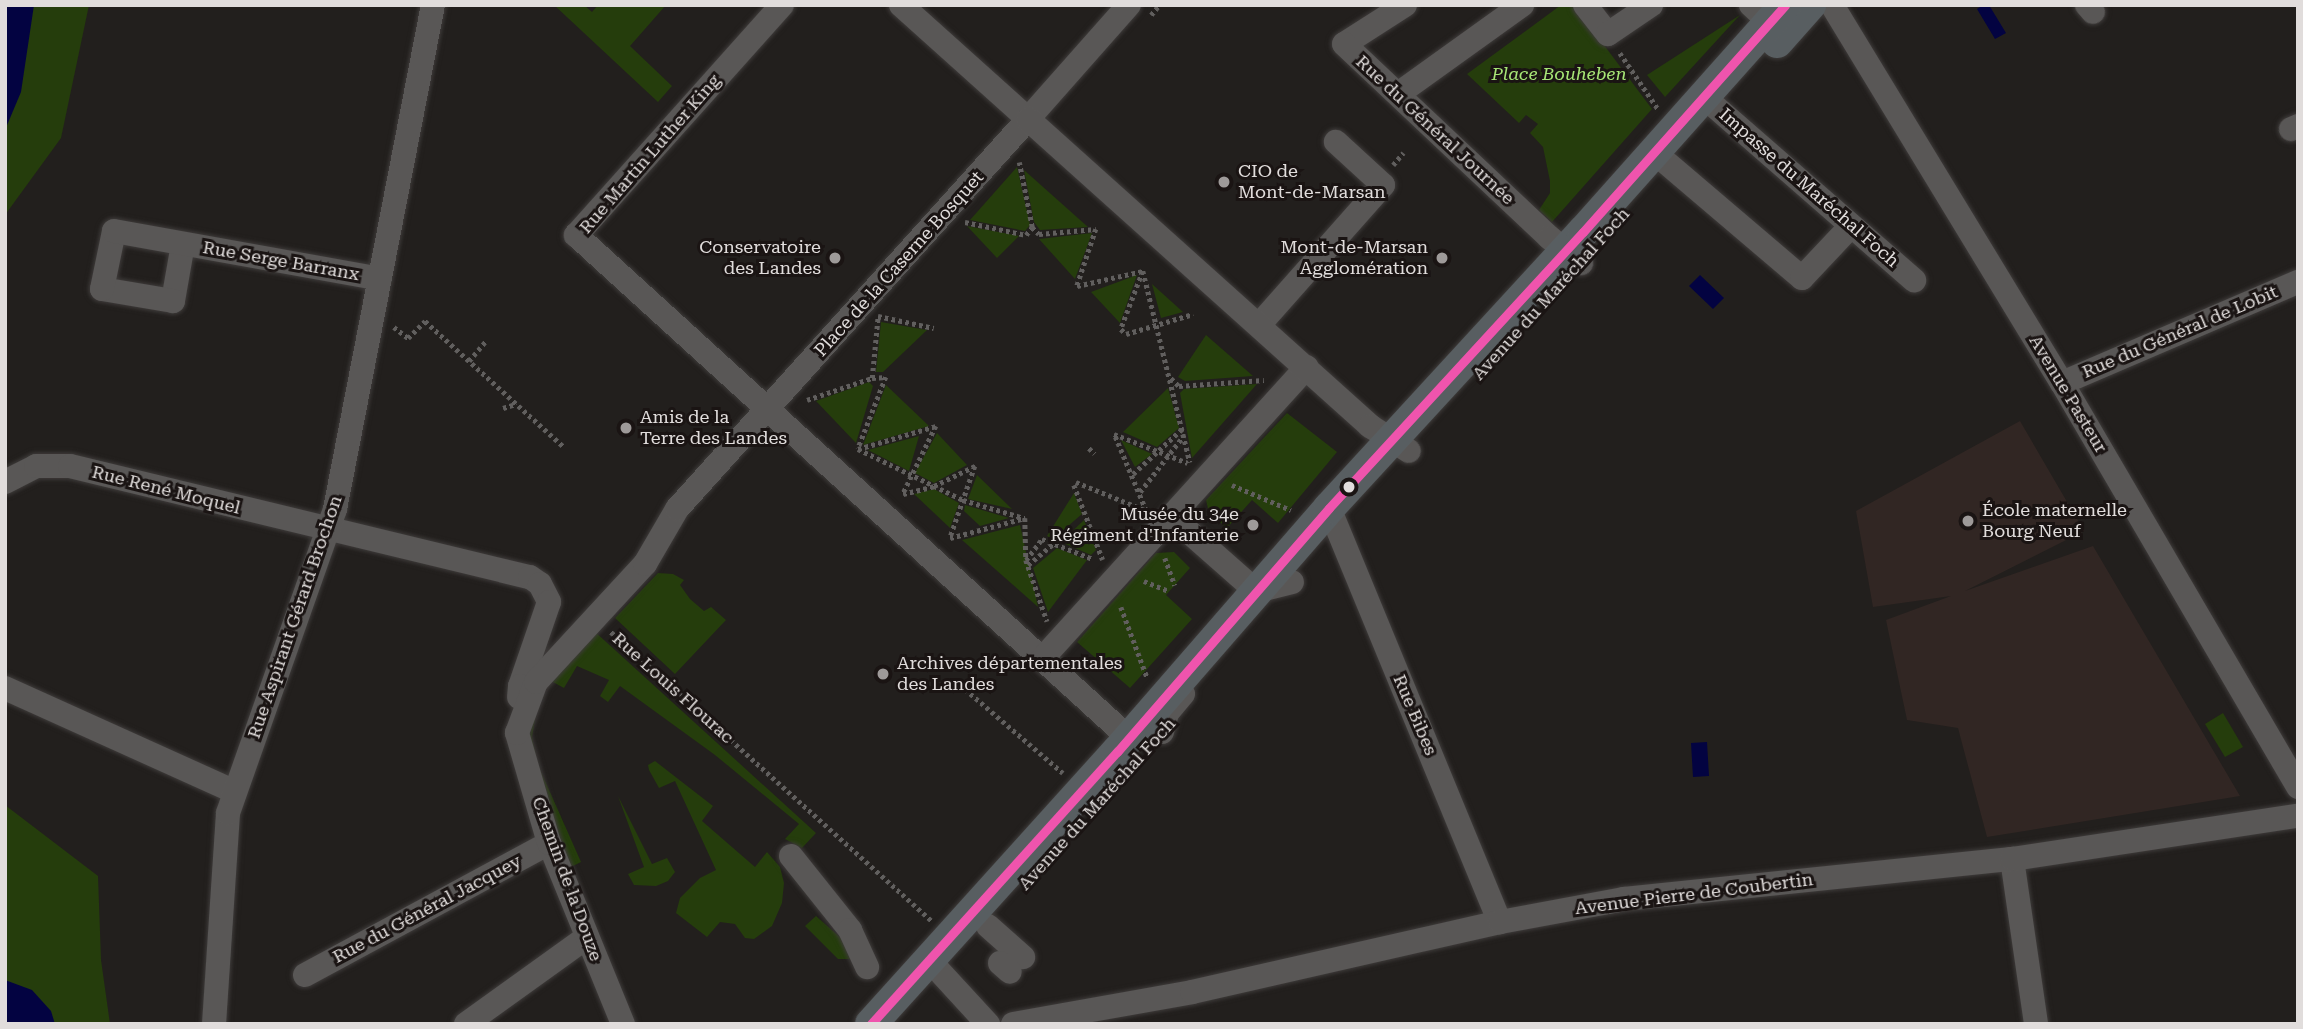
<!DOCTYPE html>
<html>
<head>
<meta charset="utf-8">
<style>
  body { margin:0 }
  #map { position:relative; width:2303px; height:1029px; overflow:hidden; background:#221f1d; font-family:"Roboto Serif",serif }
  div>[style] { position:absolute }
  .built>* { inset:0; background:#312623 }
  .green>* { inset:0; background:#253d0c }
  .water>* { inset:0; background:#030341 }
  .path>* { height:4.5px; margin-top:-2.25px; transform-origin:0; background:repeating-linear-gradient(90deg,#615f5e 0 3.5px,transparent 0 7px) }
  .roads { filter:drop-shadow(0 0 2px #3e3b3a) drop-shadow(0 0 2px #3e3b3a) }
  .minor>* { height:24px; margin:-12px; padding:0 12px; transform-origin:12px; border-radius:12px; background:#595756 }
  .major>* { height:32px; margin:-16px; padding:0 16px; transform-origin:16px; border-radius:16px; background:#585e61 }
  .bus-1>* { height:9px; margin:-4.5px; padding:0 4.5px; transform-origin:4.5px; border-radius:4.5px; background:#ef54ad }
  .dots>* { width:19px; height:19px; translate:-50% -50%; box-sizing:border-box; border:4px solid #1a1413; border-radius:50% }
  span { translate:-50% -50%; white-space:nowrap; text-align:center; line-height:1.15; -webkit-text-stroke:6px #1a1413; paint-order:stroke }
  .park-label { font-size:18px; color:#a7e676; font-style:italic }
  .street-label { font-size:18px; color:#e1dddc }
  .poi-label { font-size:18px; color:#e1dddc }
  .left { translate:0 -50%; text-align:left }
  .right { translate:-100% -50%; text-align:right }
  .frame { position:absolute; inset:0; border:7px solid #e1dddc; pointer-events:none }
</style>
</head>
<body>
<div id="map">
  <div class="built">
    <i style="clip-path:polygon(2020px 421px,2084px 531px,1965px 591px,2093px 546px,2240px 796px,1987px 837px,1958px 728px,1907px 720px,1886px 620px,1951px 596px,1873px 607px,1856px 511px)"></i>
  </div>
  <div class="green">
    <i style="clip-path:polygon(5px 5px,89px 5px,61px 138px,5px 215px)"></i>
    <i style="clip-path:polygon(554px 5px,584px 5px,592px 12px,598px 5px,666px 5px,630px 46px,672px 86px,658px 102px)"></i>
    <i style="clip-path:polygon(1561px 5px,1574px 5px,1652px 109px,1552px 222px,1539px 210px,1550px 193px,1550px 181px,1543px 147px,1530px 133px,1538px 124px,1526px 115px,1519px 123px,1467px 74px)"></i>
    <i style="clip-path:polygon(1740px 15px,1665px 97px,1647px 75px)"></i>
    <i style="clip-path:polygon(1017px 167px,1030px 225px,1025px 231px,970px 220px)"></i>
    <i style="clip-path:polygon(1024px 170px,1088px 227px,1040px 230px,1034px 222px)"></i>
    <i style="clip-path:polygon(967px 226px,1019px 236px,997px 258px)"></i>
    <i style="clip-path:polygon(1092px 233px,1075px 279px,1039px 239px)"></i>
    <i style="clip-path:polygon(1137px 275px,1120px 323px,1091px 292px)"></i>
    <i style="clip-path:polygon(1152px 284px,1183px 312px,1161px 318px)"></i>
    <i style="clip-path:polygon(881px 322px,927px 330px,883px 372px,876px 372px)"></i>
    <i style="clip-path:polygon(1206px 335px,1253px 376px,1185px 381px,1178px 377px)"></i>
    <i style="clip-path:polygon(869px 382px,873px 386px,856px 443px,816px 401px)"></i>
    <i style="clip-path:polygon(1257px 384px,1192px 458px,1180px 393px,1184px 389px)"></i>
    <i style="clip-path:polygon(886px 385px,929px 426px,863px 445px)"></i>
    <i style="clip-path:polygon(1168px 388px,1179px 428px,1157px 447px,1123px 432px)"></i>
    <i style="clip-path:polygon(1287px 413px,1337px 452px,1278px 523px,1252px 500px,1227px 528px,1209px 513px,1206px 500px)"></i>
    <i style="clip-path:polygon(937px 433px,967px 465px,934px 483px,915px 473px)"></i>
    <i style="clip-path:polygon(919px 436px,909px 471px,868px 450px)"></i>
    <i style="clip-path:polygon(1121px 440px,1152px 454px,1135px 467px)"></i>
    <i style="clip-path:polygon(977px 475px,1012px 509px,968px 499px)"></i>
    <i style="clip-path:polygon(934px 489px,959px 503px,950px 528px,914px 494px)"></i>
    <i style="clip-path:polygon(1074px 493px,1082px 514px,1053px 539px,1047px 536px)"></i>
    <i style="clip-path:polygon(965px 505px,1009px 518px,980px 526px,964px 511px)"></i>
    <i style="clip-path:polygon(1084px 520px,1096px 550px,1091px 555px,1061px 542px)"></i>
    <i style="clip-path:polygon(1020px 525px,1038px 607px,962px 540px)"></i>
    <i style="clip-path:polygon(1057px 548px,1087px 560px,1048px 612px,1033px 568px)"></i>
    <i style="clip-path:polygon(1174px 552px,1190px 568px,1166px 595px,1192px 619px,1130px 688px,1077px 642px,1156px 553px)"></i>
    <i style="clip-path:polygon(658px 573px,673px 574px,684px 580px,680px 585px,690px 599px,704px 611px,711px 607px,726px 620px,675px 674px,615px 618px)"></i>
    <i style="clip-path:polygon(593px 630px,816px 833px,802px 848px,785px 839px,799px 824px,715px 755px,620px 686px,608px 702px,600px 696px,609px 680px,577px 666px,564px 688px,551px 681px,539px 697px,532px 737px,538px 765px,581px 862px,571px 867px,531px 765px,526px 737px,538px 689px)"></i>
    <i style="clip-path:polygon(2223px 713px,2243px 747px,2225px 757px,2205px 724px)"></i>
    <i style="clip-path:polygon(655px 761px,713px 806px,702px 821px,755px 867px,767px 852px,780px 867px,784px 883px,782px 903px,772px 926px,754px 939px,745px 938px,735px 924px,720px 922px,707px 937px,676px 913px,680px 898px,700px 878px,716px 870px,675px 781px,659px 788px,649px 770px,648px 765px)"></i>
    <i style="clip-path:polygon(618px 796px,652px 864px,667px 858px,675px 872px,668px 881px,656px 886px,634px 885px,628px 874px,644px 867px)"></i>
    <i style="clip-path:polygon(5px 805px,98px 876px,101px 960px,110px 1024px,5px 1024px)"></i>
    <i style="clip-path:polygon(816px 916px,850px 946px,851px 959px,838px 959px,805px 926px)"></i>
  </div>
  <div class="water">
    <i style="clip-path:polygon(5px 5px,34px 5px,21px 92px,5px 130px)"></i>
    <i style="clip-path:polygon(1983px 5px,1989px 5px,2006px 33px,1995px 39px,1977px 9px)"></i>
    <i style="clip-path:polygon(1700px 275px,1724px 298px,1713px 309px,1689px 286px)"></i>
    <i style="clip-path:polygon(1707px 742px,1709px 776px,1693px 777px,1691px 743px)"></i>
    <i style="clip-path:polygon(5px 980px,32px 990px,51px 1011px,55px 1024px,5px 1024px)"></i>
  </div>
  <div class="path">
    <i style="left:1151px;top:15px;width:13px;rotate:-51deg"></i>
    <i style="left:1620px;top:53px;width:68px;rotate:55.8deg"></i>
    <i style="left:1393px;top:165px;width:16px;rotate:-50deg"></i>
    <i style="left:965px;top:222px;width:62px;rotate:12deg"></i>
    <i style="left:1026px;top:235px;width:10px;rotate:-53deg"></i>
    <i style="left:1032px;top:227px;width:66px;rotate:-101.3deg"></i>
    <i style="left:1032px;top:227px;width:10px;rotate:45deg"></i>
    <i style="left:1039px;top:234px;width:57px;rotate:-5deg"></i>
    <i style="left:1096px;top:229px;width:60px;rotate:108.4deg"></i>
    <i style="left:1077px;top:286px;width:68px;rotate:-12.8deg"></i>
    <i style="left:1143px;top:271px;width:62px;rotate:110.8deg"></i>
    <i style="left:1121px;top:329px;width:7px;rotate:45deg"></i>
    <i style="left:1126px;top:334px;width:70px;rotate:-16.6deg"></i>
    <i style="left:1143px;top:271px;width:197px;rotate:76.2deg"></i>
    <i style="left:394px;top:327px;width:18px;rotate:38deg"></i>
    <i style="left:408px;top:338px;width:24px;rotate:-45deg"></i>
    <i style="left:425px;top:321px;width:188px;rotate:42.2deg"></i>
    <i style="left:469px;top:361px;width:26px;rotate:-50deg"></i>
    <i style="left:872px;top:378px;width:62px;rotate:-84.5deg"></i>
    <i style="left:878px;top:316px;width:57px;rotate:12.1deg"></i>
    <i style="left:1171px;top:378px;width:11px;rotate:45deg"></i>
    <i style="left:1179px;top:386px;width:85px;rotate:-4deg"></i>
    <i style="left:807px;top:400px;width:69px;rotate:-18.7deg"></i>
    <i style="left:872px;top:378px;width:14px;rotate:-4deg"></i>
    <i style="left:886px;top:377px;width:77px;rotate:111.3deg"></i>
    <i style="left:858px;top:449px;width:81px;rotate:-16.4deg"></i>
    <i style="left:936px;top:426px;width:76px;rotate:115.9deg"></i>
    <i style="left:903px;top:494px;width:32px;rotate:-14deg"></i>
    <i style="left:934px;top:486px;width:46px;rotate:-26deg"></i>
    <i style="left:975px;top:466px;width:76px;rotate:109.1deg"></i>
    <i style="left:950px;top:538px;width:78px;rotate:-14.9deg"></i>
    <i style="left:1025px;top:518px;width:42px;rotate:88.6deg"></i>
    <i style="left:1026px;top:560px;width:65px;rotate:71deg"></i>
    <i style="left:503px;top:408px;width:14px;rotate:-17deg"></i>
    <i style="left:1089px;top:448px;width:8px;rotate:45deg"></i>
    <i style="left:858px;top:449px;width:117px;rotate:25.9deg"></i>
    <i style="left:963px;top:500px;width:64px;rotate:16.4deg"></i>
    <i style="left:1133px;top:474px;width:67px;rotate:-42.6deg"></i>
    <i style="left:1076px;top:482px;width:77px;rotate:22.2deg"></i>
    <i style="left:1074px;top:485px;width:80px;rotate:68.9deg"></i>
    <i style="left:1232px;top:485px;width:64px;rotate:23deg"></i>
    <i style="left:1140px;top:492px;width:72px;rotate:-52.3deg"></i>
    <i style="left:1146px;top:511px;width:83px;rotate:-112.6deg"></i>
    <i style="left:1114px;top:434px;width:79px;rotate:21.4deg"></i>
    <i style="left:1165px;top:558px;width:29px;rotate:70deg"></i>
    <i style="left:1026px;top:560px;width:26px;rotate:-53deg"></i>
    <i style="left:1042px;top:539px;width:55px;rotate:21.4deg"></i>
    <i style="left:1028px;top:565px;width:34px;rotate:-40deg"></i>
    <i style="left:1144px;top:581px;width:27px;rotate:22deg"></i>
    <i style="left:1121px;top:607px;width:75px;rotate:69.6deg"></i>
    <i style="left:611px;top:632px;width:432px;rotate:42deg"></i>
    <i style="left:965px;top:689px;width:129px;rotate:40.6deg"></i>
  </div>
  <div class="roads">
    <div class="minor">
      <i style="left:782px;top:5px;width:309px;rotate:131.8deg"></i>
      <i style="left:576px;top:235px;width:748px;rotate:42.29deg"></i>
      <i style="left:901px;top:5px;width:171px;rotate:41.9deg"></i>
      <i style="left:1028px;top:119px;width:152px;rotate:-48.5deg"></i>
      <i style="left:1405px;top:5px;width:72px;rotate:147.4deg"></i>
      <i style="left:1344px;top:44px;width:283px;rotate:43.3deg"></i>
      <i style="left:1550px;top:238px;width:40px;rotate:39deg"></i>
      <i style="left:1585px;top:5px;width:37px;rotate:52deg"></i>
      <i style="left:1608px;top:34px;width:52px;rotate:-34deg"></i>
      <i style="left:1751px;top:5px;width:41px;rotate:43deg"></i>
      <i style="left:1832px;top:5px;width:442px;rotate:58.7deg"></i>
      <i style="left:2062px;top:383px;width:468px;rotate:59.7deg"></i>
      <i style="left:2087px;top:5px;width:9px;rotate:49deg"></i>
      <i style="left:1398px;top:94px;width:153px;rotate:-35.7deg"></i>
      <i style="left:1704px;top:97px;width:279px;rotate:41.1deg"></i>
      <i style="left:2291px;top:129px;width:8px;rotate:-23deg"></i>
      <i style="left:1655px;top:153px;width:193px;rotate:40.4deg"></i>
      <i style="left:1802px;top:278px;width:71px;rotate:-46.7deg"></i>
      <i style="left:183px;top:244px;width:58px;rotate:100deg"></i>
      <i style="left:173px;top:301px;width:72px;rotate:-170.4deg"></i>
      <i style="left:102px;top:289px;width:59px;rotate:-78.3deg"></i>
      <i style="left:114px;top:231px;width:270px;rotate:10.2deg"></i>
      <i style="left:1259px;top:325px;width:187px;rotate:-48.5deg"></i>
      <i style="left:1383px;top:185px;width:64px;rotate:-137.5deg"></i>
      <i style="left:2062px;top:383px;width:257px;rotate:-23.2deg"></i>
      <i style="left:5px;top:482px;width:35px;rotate:-27deg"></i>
      <i style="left:36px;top:466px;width:34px"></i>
      <i style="left:70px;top:466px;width:473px;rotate:13.6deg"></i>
      <i style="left:530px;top:577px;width:12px;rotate:35deg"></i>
      <i style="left:540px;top:584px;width:20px;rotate:63deg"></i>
      <i style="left:549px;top:602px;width:89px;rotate:109deg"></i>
      <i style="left:520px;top:686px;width:11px;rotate:95deg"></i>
      <i style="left:1329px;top:508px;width:448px;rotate:67.6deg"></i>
      <i style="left:1171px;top:516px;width:113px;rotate:41.4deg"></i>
      <i style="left:1256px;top:591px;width:37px;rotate:-14deg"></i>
      <i style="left:1042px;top:659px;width:394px;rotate:-47.8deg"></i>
      <i style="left:5px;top:688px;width:252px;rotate:24.3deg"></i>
      <i style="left:1162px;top:732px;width:20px;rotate:-75deg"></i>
      <i style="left:1167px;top:713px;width:25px;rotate:-50deg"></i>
      <i style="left:791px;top:856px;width:95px;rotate:51.4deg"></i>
      <i style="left:850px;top:930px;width:41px;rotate:65.3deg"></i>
      <i style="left:2012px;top:859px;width:167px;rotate:81.7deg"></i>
      <i style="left:988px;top:926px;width:47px;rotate:41.5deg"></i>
      <i style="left:930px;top:961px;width:86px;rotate:47.4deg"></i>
      <i style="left:1000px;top:963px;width:13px;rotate:42deg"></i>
      <i style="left:305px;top:975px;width:277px;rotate:-28.4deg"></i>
      <i style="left:214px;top:1024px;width:211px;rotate:-86.2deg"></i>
      <i style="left:228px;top:813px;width:322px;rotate:-70.6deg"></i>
      <i style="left:335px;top:509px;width:513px;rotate:-79deg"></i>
      <i style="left:466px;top:1024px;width:149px;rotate:-35.7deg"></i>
      <i style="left:623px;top:1024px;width:196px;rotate:-112.2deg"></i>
      <i style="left:549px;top:843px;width:115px;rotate:-106.2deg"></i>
      <i style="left:517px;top:733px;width:54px;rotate:-69.6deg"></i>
      <i style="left:536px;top:682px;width:161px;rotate:-47.3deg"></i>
      <i style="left:645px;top:564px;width:64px;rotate:-59.8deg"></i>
      <i style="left:677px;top:509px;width:525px;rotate:-48.01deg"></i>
      <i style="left:1028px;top:119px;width:460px;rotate:41.9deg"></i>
      <i style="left:1370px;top:426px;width:46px;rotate:32.7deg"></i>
      <i style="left:1013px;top:1024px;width:182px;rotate:-10.1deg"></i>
      <i style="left:1192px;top:992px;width:316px;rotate:-12.8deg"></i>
      <i style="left:1500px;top:922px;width:126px;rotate:-10.5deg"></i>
      <i style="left:1624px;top:899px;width:390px;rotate:-5.9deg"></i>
      <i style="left:2012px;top:859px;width:289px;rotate:-8.6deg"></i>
    </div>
    <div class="major">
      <i style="left:1777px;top:42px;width:50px;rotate:-48.3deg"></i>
      <i style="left:871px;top:1024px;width:367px;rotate:-47.9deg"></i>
      <i style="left:1117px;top:752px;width:323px;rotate:-49deg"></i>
      <i style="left:1329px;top:508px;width:375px;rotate:-47.4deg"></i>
      <i style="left:1583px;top:232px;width:304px;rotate:-48.3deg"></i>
    </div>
  </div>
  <div class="bus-1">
    <i style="left:871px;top:1024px;width:367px;rotate:-47.9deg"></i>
    <i style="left:1117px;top:752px;width:323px;rotate:-49deg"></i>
    <i style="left:1329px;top:508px;width:375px;rotate:-47.4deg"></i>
    <i style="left:1583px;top:232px;width:304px;rotate:-48.3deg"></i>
  </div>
  <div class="dots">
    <i style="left:1224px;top:182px;background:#9e9a99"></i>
    <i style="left:835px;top:258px;background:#9e9a99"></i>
    <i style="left:1442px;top:258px;background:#9e9a99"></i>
    <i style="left:626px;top:428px;background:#9e9a99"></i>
    <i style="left:1349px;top:487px;background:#e1dddc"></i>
    <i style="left:1968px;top:521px;background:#9e9a99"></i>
    <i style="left:1253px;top:525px;background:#9e9a99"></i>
    <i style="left:883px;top:674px;background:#9e9a99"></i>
  </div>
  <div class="park-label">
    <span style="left:1559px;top:74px">Place Bouheben</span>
  </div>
  <div class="street-label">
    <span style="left:1435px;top:130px;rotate:43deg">Rue du Général Journée</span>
    <span style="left:650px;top:154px;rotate:-49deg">Rue Martin Luther King</span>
    <span style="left:1809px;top:188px;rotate:41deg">Impasse du Maréchal Foch</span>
    <span style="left:281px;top:261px;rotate:10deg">Rue Serge Barranx</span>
    <span style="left:899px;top:264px;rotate:-48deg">Place de la Caserne Bosquet</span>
    <span style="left:1551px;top:294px;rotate:-48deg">Avenue du Maréchal Foch</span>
    <span style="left:2180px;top:332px;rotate:-23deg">Rue du Général de Lobit</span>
    <span style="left:2068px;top:394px;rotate:59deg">Avenue Pasteur</span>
    <span style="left:166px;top:490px;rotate:14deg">Rue René Moquel</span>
    <span style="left:295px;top:617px;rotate:-71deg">Rue Aspirant Gérard Brochon</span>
    <span style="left:673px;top:688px;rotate:42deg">Rue Louis Flourac</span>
    <span style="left:1415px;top:715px;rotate:67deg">Rue Bibes</span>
    <span style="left:1097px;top:804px;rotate:-48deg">Avenue du Maréchal Foch</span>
    <span style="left:567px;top:879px;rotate:70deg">Chemin de la Douze</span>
    <span style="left:1694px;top:894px;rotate:-7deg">Avenue Pierre de Coubertin</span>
    <span style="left:427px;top:909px;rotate:-28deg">Rue du Général Jacquey</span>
  </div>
  <div class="poi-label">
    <span class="left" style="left:1238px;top:182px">CIO de<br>Mont-de-Marsan</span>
    <span class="right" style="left:821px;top:258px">Conservatoire<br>des Landes</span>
    <span class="right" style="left:1428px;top:258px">Mont-de-Marsan<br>Agglomération</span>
    <span class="left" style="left:640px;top:428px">Amis de la<br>Terre des Landes</span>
    <span class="left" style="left:1982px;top:521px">École maternelle<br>Bourg Neuf</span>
    <span class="right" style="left:1239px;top:525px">Musée du 34e<br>Régiment d'Infanterie</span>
    <span class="left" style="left:897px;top:674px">Archives départementales<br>des Landes</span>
  </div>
  <div class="frame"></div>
</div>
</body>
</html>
